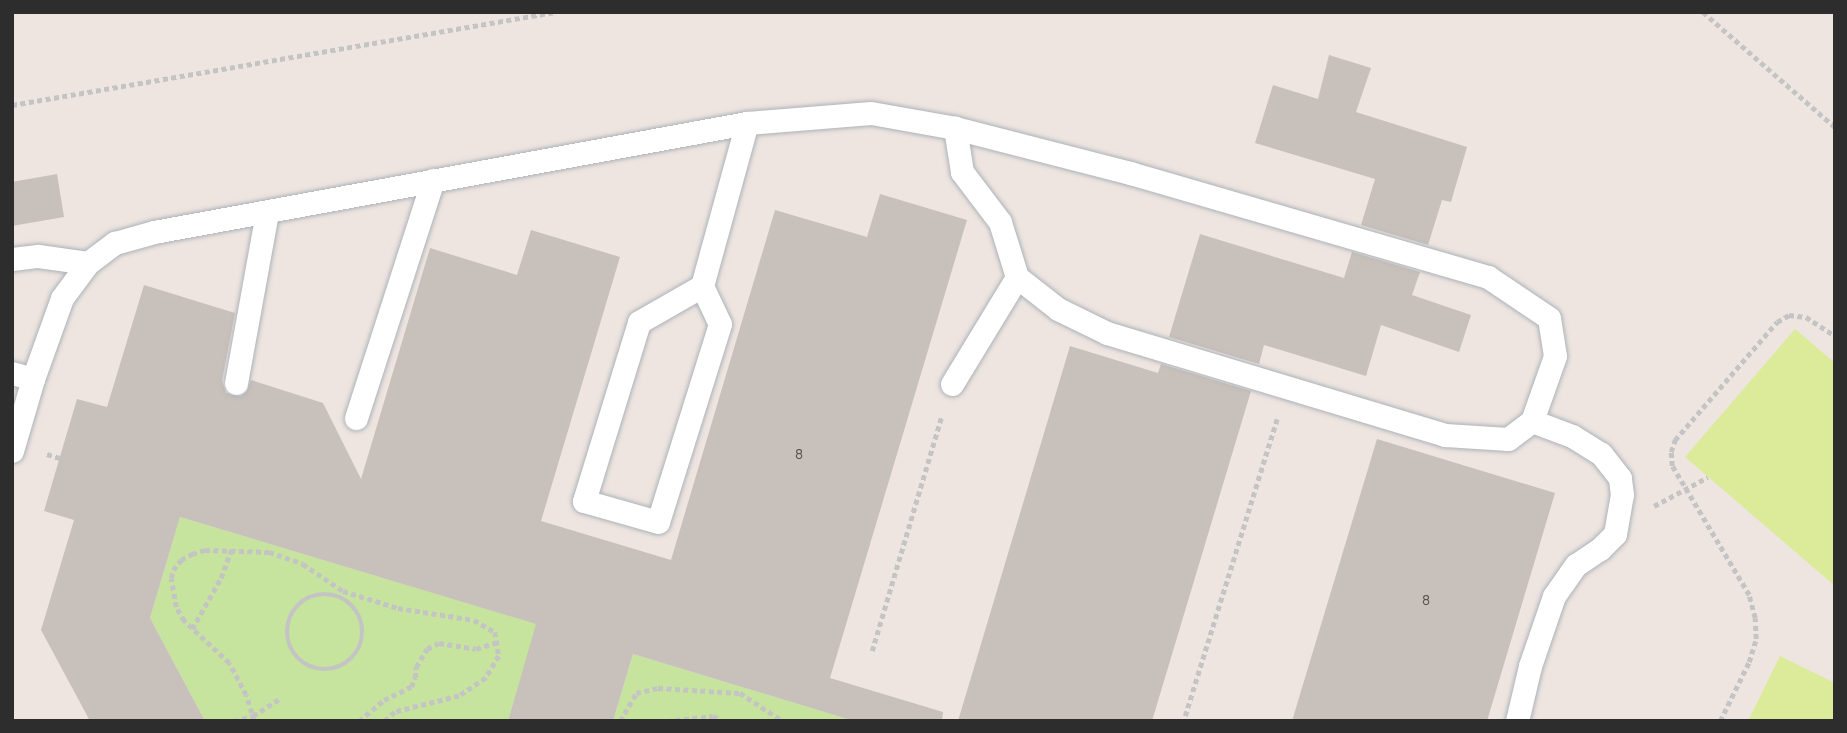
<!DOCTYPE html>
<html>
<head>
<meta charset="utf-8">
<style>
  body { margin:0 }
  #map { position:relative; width:1847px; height:733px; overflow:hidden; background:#eee5e0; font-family:Manrope,sans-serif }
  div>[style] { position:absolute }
  .green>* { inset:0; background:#c6e49d }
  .pitch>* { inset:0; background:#dbeb9a }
  .building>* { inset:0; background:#c7c0bb }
  .path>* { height:4.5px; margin-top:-2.25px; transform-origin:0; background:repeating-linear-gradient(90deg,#c4c4c4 0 5px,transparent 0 8.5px) }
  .path>.ring { margin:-2.25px; padding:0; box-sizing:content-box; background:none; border:4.5px solid #c4c4c4; border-radius:50% }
  .roads { filter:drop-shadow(0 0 2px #adb2b9) drop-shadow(0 0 2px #adb2b9) }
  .lane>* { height:23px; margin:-11.5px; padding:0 11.5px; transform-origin:11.5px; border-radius:11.5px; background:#fff }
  span { translate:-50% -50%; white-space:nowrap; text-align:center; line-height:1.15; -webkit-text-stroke:7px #fff; paint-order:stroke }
  .number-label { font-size:14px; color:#545250 }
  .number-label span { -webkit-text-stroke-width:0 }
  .frame { position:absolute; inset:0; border:14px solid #2d2d2d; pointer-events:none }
</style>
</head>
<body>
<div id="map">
  <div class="green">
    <i style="clip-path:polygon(180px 517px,537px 624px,508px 721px,205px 721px,150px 618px)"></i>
    <i style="clip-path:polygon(633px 654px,854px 721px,613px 721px)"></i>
  </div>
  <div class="pitch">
    <i style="clip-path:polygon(1795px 329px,1835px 363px,1835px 586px,1685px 457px)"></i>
    <i style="clip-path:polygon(1780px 656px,1835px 683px,1835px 721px,1748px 721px)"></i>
  </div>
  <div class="building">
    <i style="clip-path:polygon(1329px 55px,1371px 68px,1356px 112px,1467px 147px,1451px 202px,1442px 200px,1428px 245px,1361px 225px,1375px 179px,1255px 143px,1273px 85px,1318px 99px)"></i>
    <i style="clip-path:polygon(57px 174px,64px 217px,12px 226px,12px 182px)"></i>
    <i style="clip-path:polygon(880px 194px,967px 220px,830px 678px,943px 712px,942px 721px,854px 721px,633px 654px,613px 721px,508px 721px,536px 624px,180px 517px,150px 618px,205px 721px,90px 721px,41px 630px,74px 520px,44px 511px,77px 399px,107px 407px,144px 285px,235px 313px,222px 381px,226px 393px,241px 396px,247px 391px,251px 380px,323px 403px,361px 479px,430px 248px,517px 275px,531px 230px,620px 257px,541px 521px,671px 560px,775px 210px,867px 237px)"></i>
    <i style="clip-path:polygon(1200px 234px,1344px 278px,1352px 252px,1420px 272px,1412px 295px,1471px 315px,1459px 352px,1381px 325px,1366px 376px,1264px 345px,1259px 364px,1169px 337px)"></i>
    <i style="clip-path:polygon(1070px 346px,1158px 373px,1161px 364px,1251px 391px,1152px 721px,958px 721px)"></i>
    <i style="clip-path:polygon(1377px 439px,1555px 493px,1487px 721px,1292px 721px)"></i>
  </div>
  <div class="path">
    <i style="left:1703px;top:12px;width:175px;rotate:41.1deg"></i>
    <i style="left:12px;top:105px;width:551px;rotate:-9.72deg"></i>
    <i style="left:47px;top:454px;width:14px;rotate:17deg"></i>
    <i style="left:1654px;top:506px;width:61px;rotate:-28.2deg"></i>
    <i class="ring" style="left:287px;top:594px;width:71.5px;height:71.5px"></i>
    <i style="left:192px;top:629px;width:59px;rotate:-60.4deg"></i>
    <i style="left:221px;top:578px;width:30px;rotate:-70deg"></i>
    <i style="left:872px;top:651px;width:246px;rotate:-73.5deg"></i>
    <i style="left:1185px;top:716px;width:311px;rotate:-72.8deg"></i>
    <i style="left:234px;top:721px;width:20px;rotate:-15deg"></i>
    <i style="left:253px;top:716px;width:31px;rotate:-33deg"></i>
    <i style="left:254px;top:721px;width:27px;rotate:-107deg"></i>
    <i style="left:246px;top:695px;width:36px;rotate:-118deg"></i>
    <i style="left:229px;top:663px;width:62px;rotate:-137deg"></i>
    <i style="left:184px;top:621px;width:16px;rotate:-120deg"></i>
    <i style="left:176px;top:607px;width:29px;rotate:-100deg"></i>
    <i style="left:171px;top:578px;width:8px;rotate:-76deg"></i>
    <i style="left:173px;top:570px;width:13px;rotate:-51deg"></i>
    <i style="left:181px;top:560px;width:13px;rotate:-29deg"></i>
    <i style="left:192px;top:554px;width:14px;rotate:-17deg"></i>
    <i style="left:205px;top:550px;width:64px;rotate:1.8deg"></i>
    <i style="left:269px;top:552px;width:36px;rotate:19deg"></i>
    <i style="left:303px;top:564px;width:48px;rotate:34deg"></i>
    <i style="left:343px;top:591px;width:58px;rotate:17.2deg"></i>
    <i style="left:398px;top:608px;width:77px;rotate:9deg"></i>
    <i style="left:474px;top:620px;width:24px;rotate:30deg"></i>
    <i style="left:495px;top:632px;width:24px;rotate:81deg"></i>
    <i style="left:499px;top:656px;width:26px;rotate:121deg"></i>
    <i style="left:486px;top:678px;width:32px;rotate:146deg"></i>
    <i style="left:459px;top:696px;width:66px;rotate:166deg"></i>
    <i style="left:395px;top:712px;width:13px;rotate:138deg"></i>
    <i style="left:359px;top:721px;width:33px;rotate:-40deg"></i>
    <i style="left:384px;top:700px;width:30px;rotate:-26deg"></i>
    <i style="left:411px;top:687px;width:10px;rotate:-66deg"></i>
    <i style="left:415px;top:678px;width:11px;rotate:-85deg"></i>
    <i style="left:416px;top:667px;width:21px;rotate:-59deg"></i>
    <i style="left:427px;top:649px;width:13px;rotate:-27deg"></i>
    <i style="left:439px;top:643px;width:37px;rotate:9deg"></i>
    <i style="left:476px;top:649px;width:23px;rotate:-18deg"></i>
    <i style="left:620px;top:721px;width:32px;rotate:-60deg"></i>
    <i style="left:636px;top:693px;width:23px;rotate:-13deg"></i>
    <i style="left:658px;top:688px;width:82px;rotate:3.5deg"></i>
    <i style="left:740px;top:693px;width:51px;rotate:33.1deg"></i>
    <i style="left:667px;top:721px;width:46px;rotate:-6.2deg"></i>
    <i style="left:713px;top:716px;width:10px;rotate:29deg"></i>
    <i style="left:1720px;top:721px;width:66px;rotate:-63.8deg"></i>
    <i style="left:1749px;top:662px;width:24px;rotate:-73deg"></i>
    <i style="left:1756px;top:639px;width:21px;rotate:-93deg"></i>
    <i style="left:1755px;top:618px;width:24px;rotate:-105deg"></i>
    <i style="left:1749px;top:595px;width:150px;rotate:-120.8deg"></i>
    <i style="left:1672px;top:466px;width:14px;rotate:-94deg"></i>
    <i style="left:1671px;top:452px;width:13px;rotate:-72deg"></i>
    <i style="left:1675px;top:440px;width:156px;rotate:-49.2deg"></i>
    <i style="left:1777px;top:322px;width:14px;rotate:-30deg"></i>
    <i style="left:1789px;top:315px;width:17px;rotate:7deg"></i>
    <i style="left:1806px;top:317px;width:35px;rotate:33deg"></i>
  </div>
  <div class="roads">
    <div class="lane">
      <i style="left:12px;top:259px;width:26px;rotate:-7deg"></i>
      <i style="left:38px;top:256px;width:50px;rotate:8deg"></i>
      <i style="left:702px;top:286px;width:42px;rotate:64.7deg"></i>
      <i style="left:720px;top:324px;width:207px;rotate:107.4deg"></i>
      <i style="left:658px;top:522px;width:77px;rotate:-164.2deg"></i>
      <i style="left:584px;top:501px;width:187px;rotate:-72.9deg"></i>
      <i style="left:639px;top:322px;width:73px;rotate:-29.7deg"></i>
      <i style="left:702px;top:286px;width:169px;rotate:-74.6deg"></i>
      <i style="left:12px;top:373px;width:22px;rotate:16deg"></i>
      <i style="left:33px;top:379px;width:75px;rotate:106.3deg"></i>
      <i style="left:33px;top:379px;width:86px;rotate:-70.3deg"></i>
      <i style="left:62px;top:298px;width:44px;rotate:-53.4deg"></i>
      <i style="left:88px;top:263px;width:34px;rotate:-37deg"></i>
      <i style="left:115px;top:243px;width:41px;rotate:-15.8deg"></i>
      <i style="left:154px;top:232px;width:603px;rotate:-10.42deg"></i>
      <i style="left:747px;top:123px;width:124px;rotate:-4.6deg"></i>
      <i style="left:871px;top:113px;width:85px;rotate:10.1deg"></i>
      <i style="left:955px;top:128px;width:181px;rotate:14.4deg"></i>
      <i style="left:1130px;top:173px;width:373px;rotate:16.2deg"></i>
      <i style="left:1488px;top:277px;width:73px;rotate:33.9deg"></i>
      <i style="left:1549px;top:318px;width:38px;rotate:81deg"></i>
      <i style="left:1555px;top:356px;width:69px;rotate:109.5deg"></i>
      <i style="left:1532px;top:421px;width:30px;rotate:143deg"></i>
      <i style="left:1508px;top:439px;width:63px;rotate:-176.4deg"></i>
      <i style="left:1445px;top:435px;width:353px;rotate:-163.2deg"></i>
      <i style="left:1107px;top:333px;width:55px;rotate:-153.9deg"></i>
      <i style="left:1058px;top:309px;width:52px;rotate:-142deg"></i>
      <i style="left:1017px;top:277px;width:58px;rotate:-107.2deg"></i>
      <i style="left:1000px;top:222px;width:63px;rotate:-127.2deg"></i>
      <i style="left:962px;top:172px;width:45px;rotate:-99deg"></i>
      <i style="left:236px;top:383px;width:174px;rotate:-79.7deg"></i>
      <i style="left:952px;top:384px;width:125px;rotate:-58.7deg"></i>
      <i style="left:356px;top:418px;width:250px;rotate:-72.1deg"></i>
      <i style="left:1517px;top:721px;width:57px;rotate:-76.7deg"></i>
      <i style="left:1530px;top:666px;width:74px;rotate:-71.1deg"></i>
      <i style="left:1554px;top:596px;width:38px;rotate:-55deg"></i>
      <i style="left:1576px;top:565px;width:29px;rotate:-34deg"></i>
      <i style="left:1600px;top:549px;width:21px;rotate:-45deg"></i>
      <i style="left:1615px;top:534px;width:40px;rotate:-80deg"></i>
      <i style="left:1622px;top:495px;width:17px;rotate:-97deg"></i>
      <i style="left:1620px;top:478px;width:31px;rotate:-128deg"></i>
      <i style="left:1601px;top:454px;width:34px;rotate:-148deg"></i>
      <i style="left:1572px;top:436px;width:43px;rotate:-159.4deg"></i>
    </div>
  </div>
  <div class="number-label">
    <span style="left:799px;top:454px">8</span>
    <span style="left:1426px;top:600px">8</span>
  </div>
  <div class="frame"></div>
</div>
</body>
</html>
